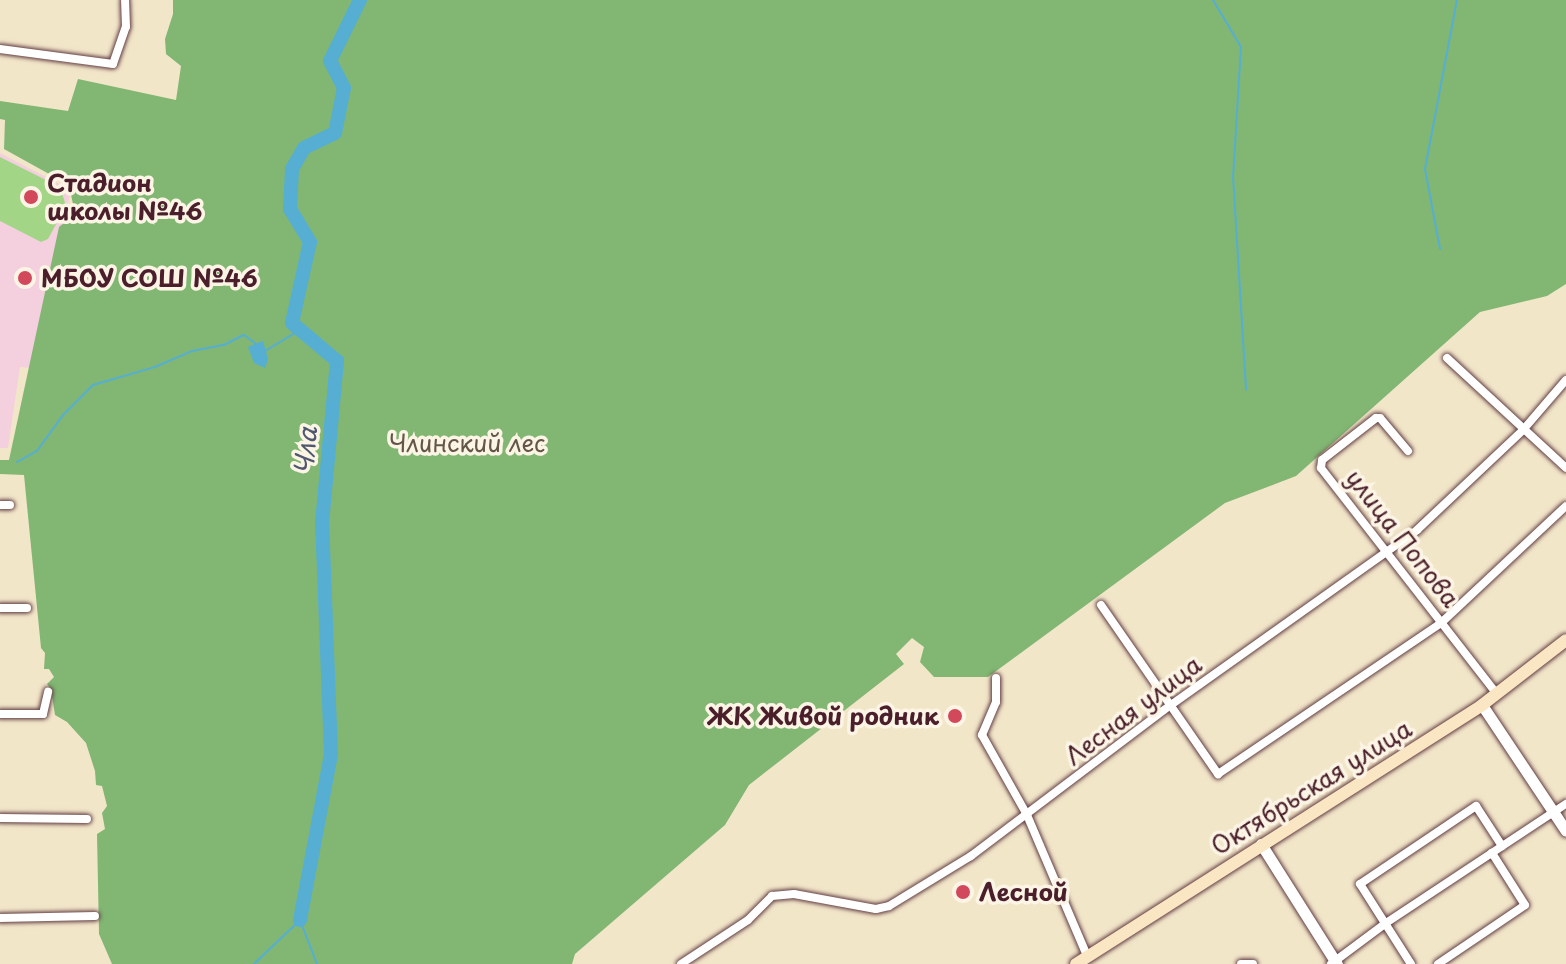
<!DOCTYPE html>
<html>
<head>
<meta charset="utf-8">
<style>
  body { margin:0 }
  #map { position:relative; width:1566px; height:964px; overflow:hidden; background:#f2e6c9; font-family:"Playpen Sans",sans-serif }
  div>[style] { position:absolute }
  .built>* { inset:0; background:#f4cfde }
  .green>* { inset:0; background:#a2d686 }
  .forest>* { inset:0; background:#81b773 }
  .water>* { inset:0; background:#56aed3 }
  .stream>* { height:2px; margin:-1px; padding:0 1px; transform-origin:1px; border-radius:1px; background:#56aed3 }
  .river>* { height:14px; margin:-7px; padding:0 7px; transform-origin:7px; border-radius:7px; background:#56aed3 }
  .roads { filter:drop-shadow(0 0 2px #633d43) drop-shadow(0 0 2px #633d43) }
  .minor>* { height:8px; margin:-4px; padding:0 4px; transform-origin:4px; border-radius:4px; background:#fff }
  .tertiary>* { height:11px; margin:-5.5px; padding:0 5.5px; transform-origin:5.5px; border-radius:5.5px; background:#fff }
  .secondary>* { height:12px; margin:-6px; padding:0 6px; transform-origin:6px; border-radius:6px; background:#fbe6c4 }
  .dots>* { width:22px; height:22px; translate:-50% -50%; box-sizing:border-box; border:4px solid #fcf5e5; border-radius:50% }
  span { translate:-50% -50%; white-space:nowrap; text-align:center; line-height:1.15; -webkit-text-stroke:7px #fcf5e5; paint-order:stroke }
  .poi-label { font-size:24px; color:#4a1f2b; font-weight:700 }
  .left { translate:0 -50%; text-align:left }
  .right { translate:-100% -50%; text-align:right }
  .park-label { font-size:24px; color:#645646 }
  .street-label { font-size:24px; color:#4a1f2b }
  .water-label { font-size:26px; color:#4f586e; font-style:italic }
</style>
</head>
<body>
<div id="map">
  <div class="built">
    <i style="clip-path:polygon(0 153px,71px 190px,31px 368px,20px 367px,8px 448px,0 448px)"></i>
  </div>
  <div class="green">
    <i style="clip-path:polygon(0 157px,60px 187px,66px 206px,48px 239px,41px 242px,0 221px)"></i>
  </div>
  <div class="forest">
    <i style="clip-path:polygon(173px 0,1566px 0,1566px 284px,1547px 296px,1480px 312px,1296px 476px,1225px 503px,988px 677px,934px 677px,920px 662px,924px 647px,912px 638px,896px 654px,904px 664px,749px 785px,725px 825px,575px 954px,572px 964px,112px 964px,99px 934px,97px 834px,105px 829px,102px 813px,107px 806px,102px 786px,96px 785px,95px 771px,86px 743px,67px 722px,55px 715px,51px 689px,47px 684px,54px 677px,49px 669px,44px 669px,45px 653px,41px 648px,24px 475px,0 474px,0 460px,9px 460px,59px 227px,75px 214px,69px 185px,4px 149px,5px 120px,0 119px,0 101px,68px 111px,78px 79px,176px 100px,181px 66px,166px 54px,165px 39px,173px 14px)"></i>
  </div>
  <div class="water">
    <i style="clip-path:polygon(263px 341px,268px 359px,265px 368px,254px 363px,248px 347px)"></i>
  </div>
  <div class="stream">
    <i style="left:1213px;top:0;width:55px;rotate:59.2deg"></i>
    <i style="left:1241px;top:47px;width:129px;rotate:93.5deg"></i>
    <i style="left:1233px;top:176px;width:214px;rotate:86.5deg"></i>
    <i style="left:1440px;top:249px;width:81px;rotate:-100.6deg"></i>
    <i style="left:1425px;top:169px;width:172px;rotate:-79.3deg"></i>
    <i style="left:265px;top:351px;width:41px;rotate:-31deg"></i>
    <i style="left:17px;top:462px;width:23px;rotate:-29deg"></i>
    <i style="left:37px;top:451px;width:44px;rotate:-54.2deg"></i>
    <i style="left:63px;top:415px;width:42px;rotate:-45deg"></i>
    <i style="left:93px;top:385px;width:65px;rotate:-16.2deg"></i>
    <i style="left:155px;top:367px;width:40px;rotate:-23.4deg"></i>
    <i style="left:192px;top:351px;width:33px;rotate:-11deg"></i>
    <i style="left:224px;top:345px;width:22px;rotate:-27deg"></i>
    <i style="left:244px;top:335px;width:15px;rotate:37deg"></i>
    <i style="left:254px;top:964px;width:64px;rotate:-43.7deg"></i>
    <i style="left:300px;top:920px;width:47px;rotate:68.9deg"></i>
  </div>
  <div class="river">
    <i style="left:300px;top:920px;width:169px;rotate:-79.4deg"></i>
    <i style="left:331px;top:754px;width:231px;rotate:-92.2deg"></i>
    <i style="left:322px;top:523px;width:163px;rotate:-84.7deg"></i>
    <i style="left:337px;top:361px;width:59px;rotate:-139.8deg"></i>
    <i style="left:292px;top:323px;width:83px;rotate:-77.5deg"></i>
    <i style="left:310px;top:242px;width:39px;rotate:-121deg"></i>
    <i style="left:290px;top:209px;width:40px;rotate:-87.1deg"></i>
    <i style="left:292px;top:169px;width:24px;rotate:-60deg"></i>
    <i style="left:304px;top:148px;width:34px;rotate:-26deg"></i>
    <i style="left:335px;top:133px;width:46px;rotate:-78.7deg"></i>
    <i style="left:344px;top:88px;width:30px;rotate:-117deg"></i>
    <i style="left:330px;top:61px;width:68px;rotate:-63.8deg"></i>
  </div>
  <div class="roads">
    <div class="minor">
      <i style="left:0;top:49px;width:114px;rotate:7.6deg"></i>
      <i style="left:113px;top:64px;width:39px;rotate:-71deg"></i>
      <i style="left:126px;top:27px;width:27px;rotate:-92deg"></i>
      <i style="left:1447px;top:358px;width:162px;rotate:42.7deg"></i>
      <i style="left:1408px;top:451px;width:43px;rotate:-130.3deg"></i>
      <i style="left:1380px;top:418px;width:4px;rotate:180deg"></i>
      <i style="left:1376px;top:418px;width:68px;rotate:142.1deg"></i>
      <i style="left:1322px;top:460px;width:8px;rotate:97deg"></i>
      <i style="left:1321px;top:468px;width:286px;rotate:52.1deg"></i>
      <i style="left:0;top:505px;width:10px"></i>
      <i style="left:1101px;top:605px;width:206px;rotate:55.3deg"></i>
      <i style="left:1218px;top:774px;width:269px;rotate:-34.1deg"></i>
      <i style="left:1441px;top:623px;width:171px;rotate:-43.1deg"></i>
      <i style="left:0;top:608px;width:27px"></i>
      <i style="left:996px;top:678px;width:24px;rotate:90deg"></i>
      <i style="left:996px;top:702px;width:36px;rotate:113deg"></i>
      <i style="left:982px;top:735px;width:92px;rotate:60.6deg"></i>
      <i style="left:1027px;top:815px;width:153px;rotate:66.9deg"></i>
      <i style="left:0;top:714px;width:43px"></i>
      <i style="left:43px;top:714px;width:23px;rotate:-77deg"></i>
      <i style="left:0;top:818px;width:87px;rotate:0.7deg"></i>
      <i style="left:0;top:918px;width:95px;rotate:-1.2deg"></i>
      <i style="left:681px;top:964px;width:80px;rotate:-33.3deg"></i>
      <i style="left:748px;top:920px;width:34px;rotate:-45deg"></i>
      <i style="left:772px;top:896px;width:22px;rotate:-5deg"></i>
      <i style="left:794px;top:894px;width:83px;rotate:10.4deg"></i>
      <i style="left:876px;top:909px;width:13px;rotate:-13deg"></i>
      <i style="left:889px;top:906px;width:96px;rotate:-31.4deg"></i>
      <i style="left:971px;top:856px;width:251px;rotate:-37.1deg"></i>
      <i style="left:1171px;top:705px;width:302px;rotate:-35.4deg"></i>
      <i style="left:1417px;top:530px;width:146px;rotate:-43.3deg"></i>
      <i style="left:1523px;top:430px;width:66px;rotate:-49.3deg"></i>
      <i style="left:1241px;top:964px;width:12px"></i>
      <i style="left:1331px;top:964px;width:69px;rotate:-36.7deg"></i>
      <i style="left:1386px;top:923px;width:216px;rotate:-33.5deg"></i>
      <i style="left:1411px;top:964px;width:95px;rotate:-122.5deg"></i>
      <i style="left:1360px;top:884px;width:140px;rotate:-33.9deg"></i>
      <i style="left:1476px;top:806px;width:48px;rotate:57deg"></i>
      <i style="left:1438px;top:964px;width:105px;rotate:-34.1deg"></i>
      <i style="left:1525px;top:905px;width:62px;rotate:-122.4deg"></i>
    </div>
    <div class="tertiary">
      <i style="left:1482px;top:705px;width:151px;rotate:56.3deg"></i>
      <i style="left:1261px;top:844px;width:142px;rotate:57.7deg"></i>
    </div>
    <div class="secondary">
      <i style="left:1076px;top:964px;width:482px;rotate:-32.5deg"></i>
      <i style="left:1482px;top:705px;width:106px;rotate:-37.7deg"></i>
    </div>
  </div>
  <div class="dots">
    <i style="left:31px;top:197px;background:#d1495b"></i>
    <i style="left:25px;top:278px;background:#d1495b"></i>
    <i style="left:955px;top:716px;background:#d1495b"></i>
    <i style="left:963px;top:892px;background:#d1495b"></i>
  </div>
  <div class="poi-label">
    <span class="left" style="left:47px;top:197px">Стадион<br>школы №46</span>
    <span class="left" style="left:41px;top:278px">МБОУ СОШ №46</span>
    <span class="right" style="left:939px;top:716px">ЖК Живой родник</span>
    <span class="left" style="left:979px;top:892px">Лесной</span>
  </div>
  <div class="park-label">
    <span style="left:467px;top:443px">Члинский лес</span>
  </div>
  <div class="street-label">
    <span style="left:1403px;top:538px;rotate:52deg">улица Попова</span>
    <span style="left:1133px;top:710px;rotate:-37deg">Лесная улица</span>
    <span style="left:1311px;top:787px;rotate:-32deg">Октябрьская улица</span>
  </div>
  <div class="water-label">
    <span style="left:305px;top:451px;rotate:-85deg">Чла</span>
  </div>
</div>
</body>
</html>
